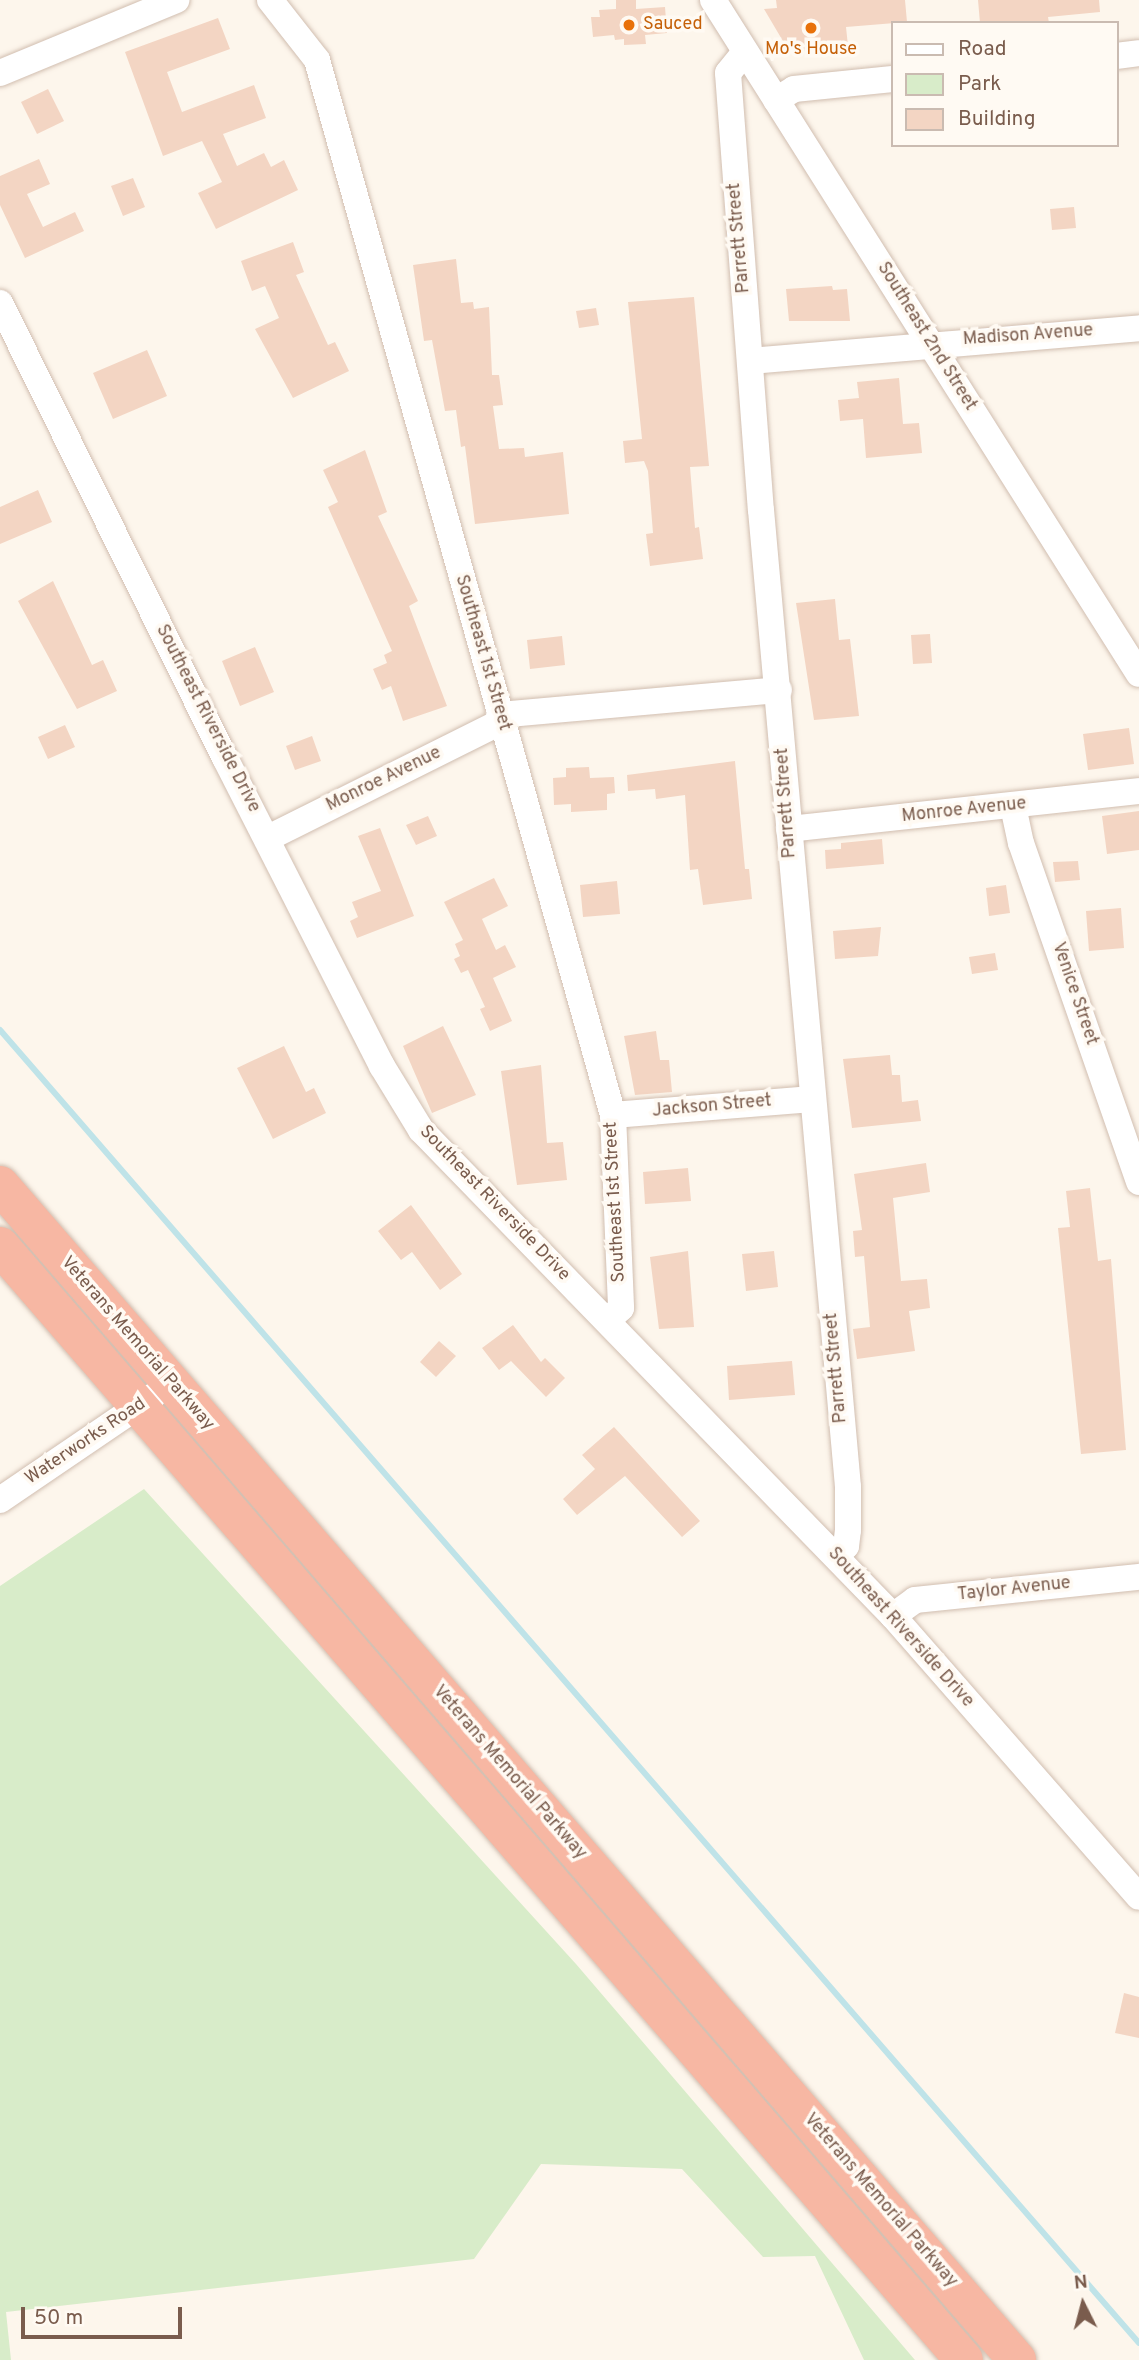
<!DOCTYPE html>
<html>
<head>
<meta charset="utf-8">
<style>
  body { margin:0 }
  #map { position:relative; width:1139px; height:2360px; overflow:hidden; background:#fdf6ec; font-family:Overpass,sans-serif }
  div>[style] { position:absolute }
  .green>* { inset:0; background:#d8ecc9 }
  .stream>* { height:6px; margin:-3px; padding:0 3px; transform-origin:3px; border-radius:3px; background:#bfe3e8 }
  .building>* { inset:0; background:#f3d5c3 }
  .roads { filter:drop-shadow(0 0 2px #d1beb0) drop-shadow(0 0 2px #d1beb0) }
  .minor>* { height:26px; margin:-13px; padding:0 13px; transform-origin:13px; border-radius:13px; background:#fff }
  .highway>* { height:38px; margin:-19px; padding:0 19px; transform-origin:19px; border-radius:19px; background:#f7b7a3 }
  .dots>* { width:19px; height:19px; translate:-50% -50%; box-sizing:border-box; border:4px solid #fffaf3; border-radius:50% }
  span { translate:-50% -50%; white-space:nowrap; text-align:center; line-height:1.15; -webkit-text-stroke:7px #fffaf3; paint-order:stroke }
  .food-label { font-size:18px; color:#c56008 }
  .left { translate:0 -50%; text-align:left }
  .street-label { font-size:18px; color:#7a5c4d }
  .legend { position:absolute; left:891px; top:21px; width:228px; height:126px; box-sizing:border-box; background:#fffaf3; border:2px solid #cabbb1; margin:0; padding:9px 12px; list-style:none; font-size:21px; color:#7a5c4d }
  .legend li { display:flex; align-items:center; gap:14px; height:35px }
  .legend b { width:35px; border:2px solid #cabbb1 }
  .north { position:absolute; left:1048px; top:2269px; width:70px; height:70px; -webkit-text-stroke:5px #fffaf3; paint-order:stroke; rotate:354deg; font-size:19px; font-weight:700; line-height:28px; text-align:center; color:#7a5c4d }
  .north::after { content:''; display:block; margin:auto; width:24px; height:32px; background:#7a5c4d; clip-path:polygon(50% 0,100% 100%,50% 72%,0 100%) }
  .scale { position:absolute; left:21px; top:2307px; width:161px; height:32px; box-sizing:border-box; border:4px solid #7a5c4d; border-top:0; padding-left:9px; font-size:21px; line-height:24px; white-space:nowrap; color:#7a5c4d; -webkit-text-stroke:5px #fffaf3; paint-order:stroke }
</style>
</head>
<body>
<div id="map">
  <div class="green">
    <i style="clip-path:polygon(144px 1489px,576px 1964px,915px 2360px,864px 2360px,815px 2256px,763px 2257px,682px 2169px,541px 2164px,474px 2259px,6px 2312px,11px 2360px,0 2360px,0 1586px)"></i>
  </div>
  <div class="stream">
    <i style="left:0;top:1030px;width:1738px;rotate:49.06deg"></i>
  </div>
  <div class="building">
    <i style="clip-path:polygon(616px 0,636px 0,636px 9px,665px 7px,667px 33px,645px 35px,646px 44px,624px 45px,624px 39px,615px 40px,614px 35px,593px 37px,591px 17px,600px 17px,599px 10px,616px 9px)"></i>
    <i style="clip-path:polygon(776px 0,905px 0,907px 22px,846px 27px,848px 46px,790px 53px,764px 9px,777px 8px)"></i>
    <i style="clip-path:polygon(978px 0,1099px 0,1100px 12px,1048px 17px,1049px 23px,980px 23px)"></i>
    <i style="clip-path:polygon(218px 18px,230px 49px,167px 72px,182px 112px,254px 85px,266px 118px,223px 134px,237px 166px,264px 153px,271px 167px,284px 160px,298px 190px,216px 229px,198px 193px,222px 182px,202px 141px,163px 156px,125px 52px)"></i>
    <i style="clip-path:polygon(48px 89px,64px 121px,37px 134px,21px 102px)"></i>
    <i style="clip-path:polygon(39px 159px,50px 184px,27px 194px,43px 227px,75px 212px,84px 231px,25px 258px,0 205px,0 176px)"></i>
    <i style="clip-path:polygon(133px 178px,145px 207px,123px 216px,111px 186px)"></i>
    <i style="clip-path:polygon(1074px 207px,1076px 228px,1052px 230px,1050px 209px)"></i>
    <i style="clip-path:polygon(293px 242px,304px 272px,296px 275px,328px 345px,335px 342px,349px 371px,293px 398px,255px 329px,279px 318px,265px 286px,252px 291px,241px 261px)"></i>
    <i style="clip-path:polygon(456px 259px,461px 303px,473px 302px,474px 309px,489px 307px,492px 375px,499px 375px,503px 405px,493px 406px,499px 449px,524px 448px,525px 457px,563px 452px,569px 514px,475px 524px,465px 446px,461px 447px,456px 410px,445px 411px,432px 340px,424px 341px,413px 265px)"></i>
    <i style="clip-path:polygon(832px 286px,833px 290px,847px 289px,850px 321px,789px 321px,786px 289px)"></i>
    <i style="clip-path:polygon(694px 297px,709px 466px,690px 467px,695px 528px,699px 527px,703px 559px,650px 566px,646px 534px,653px 533px,648px 471px,644px 461px,625px 463px,623px 441px,642px 439px,628px 302px)"></i>
    <i style="clip-path:polygon(596px 308px,599px 325px,579px 328px,576px 311px)"></i>
    <i style="clip-path:polygon(147px 350px,167px 396px,113px 419px,93px 373px)"></i>
    <i style="clip-path:polygon(899px 378px,903px 424px,919px 423px,922px 453px,866px 458px,863px 419px,840px 421px,838px 400px,859px 398px,857px 382px)"></i>
    <i style="clip-path:polygon(365px 450px,387px 512px,378px 516px,418px 601px,409px 606px,447px 706px,403px 721px,391px 686px,382px 690px,373px 669px,387px 663px,384px 655px,392px 651px,328px 507px,338px 502px,323px 470px)"></i>
    <i style="clip-path:polygon(38px 490px,52px 522px,0 544px,0 507px)"></i>
    <i style="clip-path:polygon(53px 581px,92px 665px,103px 660px,117px 691px,77px 709px,18px 601px)"></i>
    <i style="clip-path:polygon(835px 599px,839px 640px,850px 639px,859px 716px,814px 720px,796px 603px)"></i>
    <i style="clip-path:polygon(930px 634px,932px 663px,913px 664px,911px 635px)"></i>
    <i style="clip-path:polygon(562px 636px,565px 665px,530px 669px,527px 640px)"></i>
    <i style="clip-path:polygon(255px 647px,274px 692px,240px 706px,222px 661px)"></i>
    <i style="clip-path:polygon(65px 725px,75px 747px,48px 759px,38px 737px)"></i>
    <i style="clip-path:polygon(1129px 728px,1134px 764px,1088px 770px,1083px 734px)"></i>
    <i style="clip-path:polygon(312px 736px,321px 761px,295px 770px,286px 746px)"></i>
    <i style="clip-path:polygon(735px 761px,745px 869px,749px 869px,752px 899px,703px 905px,698px 869px,690px 870px,685px 795px,656px 799px,655px 789px,628px 791px,627px 775px)"></i>
    <i style="clip-path:polygon(589px 767px,590px 778px,614px 777px,615px 793px,607px 794px,607px 810px,571px 812px,571px 804px,554px 805px,553px 778px,566px 777px,566px 768px)"></i>
    <i style="clip-path:polygon(1139px 811px,1139px 850px,1107px 854px,1102px 816px)"></i>
    <i style="clip-path:polygon(428px 816px,437px 836px,416px 845px,406px 825px)"></i>
    <i style="clip-path:polygon(380px 828px,414px 916px,357px 938px,350px 921px,358px 917px,352px 902px,381px 891px,358px 836px)"></i>
    <i style="clip-path:polygon(882px 839px,884px 864px,826px 869px,825px 850px,841px 849px,841px 843px)"></i>
    <i style="clip-path:polygon(1078px 861px,1080px 880px,1055px 882px,1053px 862px)"></i>
    <i style="clip-path:polygon(494px 878px,508px 906px,482px 919px,496px 950px,505px 945px,516px 967px,493px 978px,512px 1021px,490px 1031px,480px 1009px,485px 1007px,468px 970px,461px 973px,454px 959px,460px 956px,455px 944px,463px 940px,444px 902px)"></i>
    <i style="clip-path:polygon(617px 881px,620px 914px,583px 917px,580px 885px)"></i>
    <i style="clip-path:polygon(1006px 885px,1010px 913px,989px 916px,986px 888px)"></i>
    <i style="clip-path:polygon(1121px 908px,1124px 948px,1089px 951px,1086px 911px)"></i>
    <i style="clip-path:polygon(881px 927px,878px 956px,835px 959px,833px 931px)"></i>
    <i style="clip-path:polygon(995px 953px,998px 970px,972px 974px,969px 957px)"></i>
    <i style="clip-path:polygon(443px 1026px,476px 1095px,432px 1113px,403px 1046px)"></i>
    <i style="clip-path:polygon(656px 1031px,660px 1060px,669px 1060px,672px 1092px,635px 1095px,624px 1036px)"></i>
    <i style="clip-path:polygon(284px 1046px,306px 1092px,314px 1088px,326px 1113px,273px 1139px,237px 1068px)"></i>
    <i style="clip-path:polygon(890px 1055px,892px 1075px,900px 1075px,902px 1102px,918px 1100px,921px 1121px,852px 1128px,843px 1059px)"></i>
    <i style="clip-path:polygon(541px 1065px,547px 1143px,563px 1142px,567px 1180px,517px 1185px,501px 1071px)"></i>
    <i style="clip-path:polygon(926px 1163px,930px 1192px,893px 1198px,901px 1281px,927px 1279px,930px 1308px,909px 1311px,915px 1351px,857px 1359px,853px 1329px,870px 1327px,864px 1256px,855px 1257px,853px 1231px,862px 1230px,854px 1174px)"></i>
    <i style="clip-path:polygon(688px 1168px,691px 1201px,645px 1204px,643px 1172px)"></i>
    <i style="clip-path:polygon(1090px 1188px,1098px 1261px,1111px 1259px,1126px 1450px,1081px 1454px,1058px 1228px,1070px 1227px,1066px 1191px)"></i>
    <i style="clip-path:polygon(411px 1205px,462px 1274px,440px 1290px,412px 1252px,401px 1260px,378px 1231px)"></i>
    <i style="clip-path:polygon(688px 1251px,694px 1327px,659px 1329px,650px 1257px)"></i>
    <i style="clip-path:polygon(774px 1251px,778px 1287px,746px 1291px,742px 1254px)"></i>
    <i style="clip-path:polygon(513px 1325px,541px 1362px,545px 1358px,565px 1378px,546px 1397px,511px 1361px,499px 1370px,482px 1348px)"></i>
    <i style="clip-path:polygon(439px 1341px,456px 1356px,436px 1377px,420px 1362px)"></i>
    <i style="clip-path:polygon(792px 1361px,795px 1395px,729px 1400px,727px 1366px)"></i>
    <i style="clip-path:polygon(614px 1427px,700px 1521px,682px 1537px,625px 1476px,577px 1515px,563px 1499px,595px 1469px,582px 1455px)"></i>
    <i style="clip-path:polygon(1124px 1993px,1139px 1997px,1139px 2038px,1115px 2033px)"></i>
  </div>
  <div class="roads">
    <div class="minor">
      <i style="left:270px;top:0;width:76px;rotate:51.9deg"></i>
      <i style="left:317px;top:60px;width:1096px;rotate:74.33deg"></i>
      <i style="left:613px;top:1115px;width:193px;rotate:87.6deg"></i>
      <i style="left:621px;top:1308px;width:19px;rotate:137deg"></i>
      <i style="left:713px;top:0;width:797px;rotate:57.71deg"></i>
      <i style="left:745px;top:52px;width:27px;rotate:129deg"></i>
      <i style="left:728px;top:73px;width:438px;rotate:85.7deg"></i>
      <i style="left:761px;top:510px;width:981px;rotate:84.91deg"></i>
      <i style="left:848px;top:1487px;width:43px;rotate:90deg"></i>
      <i style="left:848px;top:1530px;width:16px;rotate:97deg"></i>
      <i style="left:846px;top:1546px;width:14px;rotate:135deg"></i>
      <i style="left:1116px;top:56px;width:23px;rotate:-7deg"></i>
      <i style="left:0;top:73px;width:191px;rotate:-22.5deg"></i>
      <i style="left:776px;top:100px;width:21px;rotate:-31deg"></i>
      <i style="left:794px;top:89px;width:99px;rotate:-5.8deg"></i>
      <i style="left:0;top:303px;width:508px;rotate:63.69deg"></i>
      <i style="left:225px;top:758px;width:346px;rotate:63deg"></i>
      <i style="left:382px;top:1066px;width:75px;rotate:58.6deg"></i>
      <i style="left:421px;top:1130px;width:677px;rotate:45.84deg"></i>
      <i style="left:893px;top:1616px;width:373px;rotate:48.8deg"></i>
      <i style="left:750px;top:361px;width:390px;rotate:-4.8deg"></i>
      <i style="left:499px;top:715px;width:281px;rotate:-5.1deg"></i>
      <i style="left:1013px;top:806px;width:38px;rotate:78deg"></i>
      <i style="left:1021px;top:843px;width:359px;rotate:70.8deg"></i>
      <i style="left:789px;top:829px;width:352px;rotate:-6.2deg"></i>
      <i style="left:268px;top:838px;width:260px;rotate:-26.5deg"></i>
      <i style="left:613px;top:1115px;width:200px;rotate:-4.6deg"></i>
      <i style="left:0;top:1500px;width:185px;rotate:-34.2deg"></i>
      <i style="left:893px;top:1616px;width:27px;rotate:-36deg"></i>
      <i style="left:915px;top:1600px;width:225px;rotate:-5.9deg"></i>
    </div>
    <div class="highway">
      <i style="left:0;top:1185px;width:1554px;rotate:49.12deg"></i>
      <i style="left:0;top:1246px;width:1473px;rotate:49.13deg"></i>
    </div>
  </div>
  <div class="dots">
    <i style="left:629px;top:25px;background:#e8710a"></i>
    <i style="left:811px;top:28px;background:#e8710a"></i>
  </div>
  <div class="food-label">
    <span class="left" style="left:643px;top:25px">Sauced</span>
    <span style="left:811px;top:50px">Mo's House</span>
  </div>
  <div class="street-label">
    <span style="left:740px;top:238px;rotate:-95deg">Parrett Street</span>
    <span style="left:1028px;top:336px;rotate:-4deg">Madison Avenue</span>
    <span style="left:926px;top:337px;rotate:58deg">Southeast 2nd Street</span>
    <span style="left:482px;top:653px;rotate:74deg">Southeast 1st Street</span>
    <span style="left:207px;top:719px;rotate:63deg">Southeast Riverside Drive</span>
    <span style="left:384px;top:780px;rotate:-26deg">Monroe Avenue</span>
    <span style="left:787px;top:803px;rotate:-94deg">Parrett Street</span>
    <span style="left:964px;top:811px;rotate:-6deg">Monroe Avenue</span>
    <span style="left:1074px;top:994px;rotate:71deg">Venice Street</span>
    <span style="left:712px;top:1107px;rotate:-5deg">Jackson Street</span>
    <span style="left:616px;top:1202px;rotate:-93deg">Southeast 1st Street</span>
    <span style="left:494px;top:1204px;rotate:46deg">Southeast Riverside Drive</span>
    <span style="left:137px;top:1344px;rotate:49deg">Veterans Memorial Parkway</span>
    <span style="left:837px;top:1368px;rotate:-95deg">Parrett Street</span>
    <span style="left:86px;top:1442px;rotate:-34deg">Waterworks Road</span>
    <span style="left:1014px;top:1590px;rotate:-6deg">Taylor Avenue</span>
    <span style="left:900px;top:1628px;rotate:48deg">Southeast Riverside Drive</span>
    <span style="left:509px;top:1773px;rotate:49deg">Veterans Memorial Parkway</span>
    <span style="left:880px;top:2201px;rotate:49deg">Veterans Memorial Parkway</span>
  </div>
  <ul class="legend">
  <li><b style="height:9px;background:#fff"></b>Road</li>
  <li><b style="height:19px;background:#d8ecc9"></b>Park</li>
  <li><b style="height:19px;background:#f3d5c3"></b>Building</li>
  </ul>
  <div class="north">N</div>
  <div class="scale">50 m</div>
</div>
</body>
</html>
